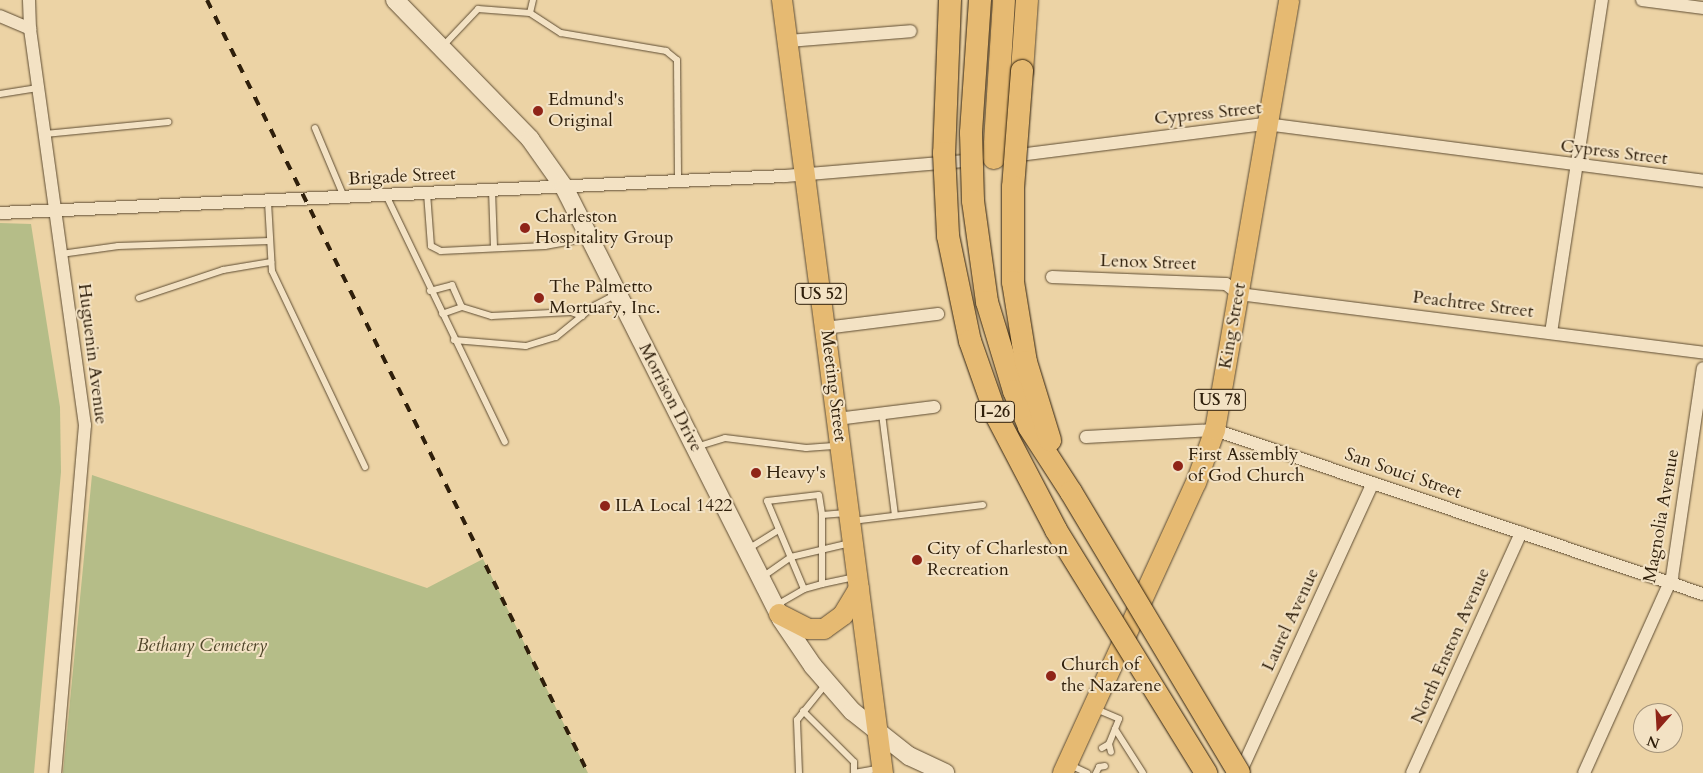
<!DOCTYPE html>
<html>
<head>
<meta charset="utf-8">
<style>
  body { margin:0 }
  #map { position:relative; width:1703px; height:773px; overflow:hidden; background:#ecd3a5; font-family:Cardo,serif }
  div>[style] { position:absolute }
  .green>* { inset:0; background:#b5bd88 }
  .roads { filter:drop-shadow(0 0 1px #5e4c32) drop-shadow(0 0 1px #5e4c32) }
  .service>* { height:6px; margin:-3px; padding:0 3px; transform-origin:3px; border-radius:3px; background:#f3e2c4 }
  .minor>* { height:12px; margin:-6px; padding:0 6px; transform-origin:6px; border-radius:6px; background:#f3e2c4 }
  .secondary>* { height:18px; margin:-9px; padding:0 9px; transform-origin:9px; border-radius:9px; background:#f3e2c4 }
  .primary>* { height:20px; margin:-10px; padding:0 10px; transform-origin:10px; border-radius:10px; background:#e6ba72 }
  .motorway>* { height:22px; margin:-11px; padding:0 11px; transform-origin:11px; border-radius:11px; background:#e6ba72 }
  .rail>* { height:4px; margin-top:-2px; transform-origin:0; background:repeating-linear-gradient(90deg,#2f1f0b 0 9px,transparent 0 18px) }
  .bridges { filter:drop-shadow(0 0 1px #2f1f0b) drop-shadow(0 0 1px #2f1f0b) }
  .motorway-bridge>* { height:22px; margin:-11px; padding:0 11px; transform-origin:11px; border-radius:11px; background:#e6ba72 }
  .dots>* { width:14px; height:14px; translate:-50% -50%; box-sizing:border-box; border:2px solid #f3e2c4; border-radius:50% }
  span { translate:-50% -50%; white-space:nowrap; text-align:center; line-height:1.15; -webkit-text-stroke:4px #f3e2c4; paint-order:stroke }
  .shield-label span { padding:1px 4px; background:#f3e2c4; border:1px solid; border-radius:4px; -webkit-text-stroke-width:0 }
  .shield-label { font-size:16px; color:#2f1f0b; font-weight:700 }
  .poi-label { font-size:18px; color:#2f1f0b }
  .left { translate:0 -50%; text-align:left }
  .street-label { font-size:18px; color:#2f1f0b }
  .park-label { font-size:18px; color:#50462a; font-style:italic }
  .north { position:absolute; left:1633px; top:703px; width:50px; height:50px; box-sizing:border-box; background:#f3e2c4; border:1px solid #a5947a; border-radius:50%; rotate:199deg; font-size:14px; font-weight:700; line-height:20px; text-align:center; color:#2f1f0b }
  .north::after { content:''; display:block; margin:auto; width:18px; height:22px; background:#8f2418; clip-path:polygon(50% 0,100% 100%,50% 72%,0 100%) }
</style>
</head>
<body>
<div id="map">
  <div class="green">
    <i style="clip-path:polygon(0 223px,31px 224px,60px 407px,61px 472px,34px 773px,0 773px)"></i>
    <i style="clip-path:polygon(92px 475px,427px 588px,483px 559px,588px 773px,63px 773px)"></i>
  </div>
  <div class="roads">
    <div class="service">
      <i style="left:533px;top:0;width:13px;rotate:103deg"></i>
      <i style="left:530px;top:13px;width:37px;rotate:33deg"></i>
      <i style="left:561px;top:33px;width:107px;rotate:9.7deg"></i>
      <i style="left:666px;top:51px;width:14px;rotate:39deg"></i>
      <i style="left:677px;top:60px;width:122px;rotate:89.5deg"></i>
      <i style="left:443px;top:46px;width:51px;rotate:-46.6deg"></i>
      <i style="left:478px;top:9px;width:52px;rotate:4.4deg"></i>
      <i style="left:0;top:94px;width:38px;rotate:-9deg"></i>
      <i style="left:315px;top:128px;width:75px;rotate:67.2deg"></i>
      <i style="left:45px;top:134px;width:124px;rotate:-5.6deg"></i>
      <i style="left:492px;top:190px;width:58px;rotate:88deg"></i>
      <i style="left:427px;top:193px;width:53px;rotate:85.7deg"></i>
      <i style="left:431px;top:246px;width:11px;rotate:27deg"></i>
      <i style="left:441px;top:251px;width:104px;rotate:-2.8deg"></i>
      <i style="left:545px;top:246px;width:44px;rotate:-10.5deg"></i>
      <i style="left:386px;top:195px;width:274px;rotate:64.3deg"></i>
      <i style="left:268px;top:202px;width:69px;rotate:86.7deg"></i>
      <i style="left:272px;top:271px;width:217px;rotate:64.6deg"></i>
      <i style="left:61px;top:254px;width:58px;rotate:-8deg"></i>
      <i style="left:118px;top:246px;width:152px;rotate:-1.9deg"></i>
      <i style="left:430px;top:291px;width:23px;rotate:-15deg"></i>
      <i style="left:452px;top:285px;width:24px;rotate:66deg"></i>
      <i style="left:462px;top:307px;width:21px;rotate:161deg"></i>
      <i style="left:139px;top:298px;width:89px;rotate:-18.4deg"></i>
      <i style="left:223px;top:270px;width:49px;rotate:-9.5deg"></i>
      <i style="left:462px;top:307px;width:31px;rotate:17deg"></i>
      <i style="left:492px;top:316px;width:79px;rotate:-2.9deg"></i>
      <i style="left:571px;top:312px;width:12px;rotate:20deg"></i>
      <i style="left:454px;top:340px;width:72px;rotate:4.8deg"></i>
      <i style="left:526px;top:346px;width:31px;rotate:-17deg"></i>
      <i style="left:556px;top:337px;width:49px;rotate:-39.2deg"></i>
      <i style="left:594px;top:306px;width:26px;rotate:-28deg"></i>
      <i style="left:882px;top:414px;width:102px;rotate:82.7deg"></i>
      <i style="left:696px;top:447px;width:30px;rotate:-17deg"></i>
      <i style="left:725px;top:438px;width:82px;rotate:7deg"></i>
      <i style="left:806px;top:448px;width:31px;rotate:-4deg"></i>
      <i style="left:822px;top:515px;width:69px;rotate:90deg"></i>
      <i style="left:822px;top:584px;width:19px;rotate:164deg"></i>
      <i style="left:804px;top:589px;width:95px;rotate:-112.8deg"></i>
      <i style="left:767px;top:501px;width:52px;rotate:-6.6deg"></i>
      <i style="left:819px;top:495px;width:20px;rotate:81deg"></i>
      <i style="left:822px;top:515px;width:24px;rotate:-5deg"></i>
      <i style="left:852px;top:521px;width:132px;rotate:-7deg"></i>
      <i style="left:748px;top:549px;width:36px;rotate:-32deg"></i>
      <i style="left:761px;top:578px;width:37px;rotate:-35deg"></i>
      <i style="left:791px;top:557px;width:61px;rotate:-13.3deg"></i>
      <i style="left:822px;top:584px;width:33px;rotate:-12deg"></i>
      <i style="left:775px;top:606px;width:34px;rotate:-30deg"></i>
      <i style="left:1096px;top:709px;width:25px;rotate:23deg"></i>
      <i style="left:1119px;top:719px;width:27px;rotate:112deg"></i>
      <i style="left:803px;top:711px;width:72px;rotate:45deg"></i>
      <i style="left:854px;top:762px;width:9px;rotate:90deg"></i>
      <i style="left:1115px;top:729px;width:52px;rotate:57.5deg"></i>
      <i style="left:1102px;top:748px;width:8px;rotate:-30deg"></i>
      <i style="left:1109px;top:744px;width:8px;rotate:76deg"></i>
      <i style="left:1070px;top:765px;width:19px;rotate:25deg"></i>
      <i style="left:799px;top:773px;width:53px;rotate:-92.2deg"></i>
      <i style="left:797px;top:720px;width:46px;rotate:-51.1deg"></i>
      <i style="left:854px;top:773px;width:27px;rotate:-10deg"></i>
      <i style="left:1096px;top:773px;width:7px;rotate:-63deg"></i>
      <i style="left:1099px;top:767px;width:6px;rotate:-9deg"></i>
    </div>
    <div class="minor">
      <i style="left:29px;top:0;width:29px;rotate:88deg"></i>
      <i style="left:30px;top:29px;width:400px;rotate:82.1deg"></i>
      <i style="left:85px;top:425px;width:349px;rotate:94.9deg"></i>
      <i style="left:1642px;top:0;width:62px;rotate:7.5deg"></i>
      <i style="left:0;top:16px;width:33px;rotate:23deg"></i>
      <i style="left:788px;top:41px;width:123px;rotate:-4.6deg"></i>
      <i style="left:1011px;top:156px;width:257px;rotate:-7.2deg"></i>
      <i style="left:1266px;top:124px;width:441px;rotate:7.4deg"></i>
      <i style="left:0;top:213px;width:786px;rotate:-2.7deg"></i>
      <i style="left:785px;top:176px;width:192px;rotate:-4.8deg"></i>
      <i style="left:1052px;top:277px;width:174px;rotate:2.3deg"></i>
      <i style="left:1226px;top:284px;width:16px;rotate:38deg"></i>
      <i style="left:1239px;top:294px;width:468px;rotate:7.2deg"></i>
      <i style="left:825px;top:328px;width:114px;rotate:-7.1deg"></i>
      <i style="left:1551px;top:333px;width:337px;rotate:-81.3deg"></i>
      <i style="left:837px;top:419px;width:98px;rotate:-7.1deg"></i>
      <i style="left:1086px;top:437px;width:129px;rotate:-3.1deg"></i>
      <i style="left:1215px;top:430px;width:515px;rotate:18.58deg"></i>
      <i style="left:1240px;top:773px;width:319px;rotate:-65.4deg"></i>
      <i style="left:1412px;top:773px;width:264px;rotate:-65.6deg"></i>
      <i style="left:1584px;top:773px;width:215px;rotate:-65.8deg"></i>
      <i style="left:1672px;top:577px;width:211px;rotate:-81.6deg"></i>
    </div>
    <div class="secondary">
      <i style="left:395px;top:0;width:194px;rotate:45.8deg"></i>
      <i style="left:530px;top:139px;width:59px;rotate:54.7deg"></i>
      <i style="left:564px;top:187px;width:483px;rotate:63.3deg"></i>
      <i style="left:781px;top:619px;width:57px;rotate:55.8deg"></i>
      <i style="left:813px;top:666px;width:60px;rotate:49.1deg"></i>
      <i style="left:852px;top:711px;width:73px;rotate:38.3deg"></i>
      <i style="left:909px;top:756px;width:40px;rotate:25deg"></i>
    </div>
    <div class="primary">
      <i style="left:782px;top:0;width:780px;rotate:82.56deg"></i>
      <i style="left:779px;top:614px;width:33px;rotate:27deg"></i>
      <i style="left:808px;top:629px;width:16px"></i>
      <i style="left:824px;top:629px;width:24px;rotate:-36deg"></i>
      <i style="left:843px;top:615px;width:31px;rotate:-59deg"></i>
      <i style="left:1063px;top:773px;width:319px;rotate:-65.4deg"></i>
      <i style="left:1196px;top:483px;width:56px;rotate:-70.3deg"></i>
      <i style="left:1215px;top:430px;width:436px;rotate:-80.2deg"></i>
    </div>
    <div class="motorway">
      <i style="left:1022px;top:71px;width:71px;rotate:-86deg"></i>
      <i style="left:994px;top:158px;width:158px;rotate:-86.4deg"></i>
    </div>
  </div>
  <div class="rail">
    <i style="left:207px;top:0;width:862px;rotate:63.76deg"></i>
  </div>
  <div class="bridges">
    <div class="motorway-bridge">
      <i style="left:950px;top:0;width:153px;rotate:92.2deg"></i>
      <i style="left:944px;top:153px;width:83px;rotate:87.2deg"></i>
      <i style="left:948px;top:236px;width:107px;rotate:78.2deg"></i>
      <i style="left:970px;top:341px;width:78px;rotate:70.6deg"></i>
      <i style="left:996px;top:415px;width:130px;rotate:62.4deg"></i>
      <i style="left:1056px;top:530px;width:286px;rotate:58.3deg"></i>
      <i style="left:980px;top:0;width:133px;rotate:93.9deg"></i>
      <i style="left:971px;top:133px;width:68px;rotate:88.3deg"></i>
      <i style="left:973px;top:201px;width:102px;rotate:82.1deg"></i>
      <i style="left:987px;top:302px;width:93px;rotate:73.1deg"></i>
      <i style="left:1014px;top:391px;width:39px;rotate:67deg"></i>
      <i style="left:1029px;top:427px;width:77px;rotate:57.1deg"></i>
      <i style="left:1071px;top:492px;width:327px;rotate:59.1deg"></i>
      <i style="left:1022px;top:71px;width:116px;rotate:94.4deg"></i>
      <i style="left:1013px;top:187px;width:95px;rotate:90deg"></i>
      <i style="left:1013px;top:282px;width:81px;rotate:80.8deg"></i>
      <i style="left:1026px;top:362px;width:82px;rotate:72.9deg"></i>
    </div>
  </div>
  <div class="dots">
    <i style="left:538px;top:111px;background:#8f2418"></i>
    <i style="left:525px;top:228px;background:#8f2418"></i>
    <i style="left:539px;top:298px;background:#8f2418"></i>
    <i style="left:1178px;top:466px;background:#8f2418"></i>
    <i style="left:756px;top:473px;background:#8f2418"></i>
    <i style="left:605px;top:506px;background:#8f2418"></i>
    <i style="left:917px;top:560px;background:#8f2418"></i>
    <i style="left:1051px;top:676px;background:#8f2418"></i>
  </div>
  <div class="shield-label">
    <span style="left:821px;top:294px">US 52</span>
    <span style="left:1220px;top:400px">US 78</span>
    <span style="left:995px;top:412px">I-26</span>
  </div>
  <div class="poi-label">
    <span class="left" style="left:548px;top:111px">Edmund's<br>Original</span>
    <span class="left" style="left:535px;top:228px">Charleston<br>Hospitality Group</span>
    <span class="left" style="left:549px;top:298px">The Palmetto<br>Mortuary, Inc.</span>
    <span class="left" style="left:1188px;top:466px">First Assembly<br>of God Church</span>
    <span class="left" style="left:766px;top:473px">Heavy's</span>
    <span class="left" style="left:615px;top:506px">ILA Local 1422</span>
    <span class="left" style="left:927px;top:560px">City of Charleston<br>Recreation</span>
    <span class="left" style="left:1061px;top:676px">Church of<br>the Nazarene</span>
  </div>
  <div class="street-label">
    <span style="left:1208px;top:114px;rotate:-6deg">Cypress Street</span>
    <span style="left:1614px;top:153px;rotate:7deg">Cypress Street</span>
    <span style="left:402px;top:177px;rotate:-3deg">Brigade Street</span>
    <span style="left:1148px;top:263px;rotate:2deg">Lenox Street</span>
    <span style="left:1473px;top:305px;rotate:7deg">Peachtree Street</span>
    <span style="left:1233px;top:326px;rotate:-80deg">King Street</span>
    <span style="left:92px;top:354px;rotate:83deg">Huguenin Avenue</span>
    <span style="left:833px;top:386px;rotate:83deg">Meeting Street</span>
    <span style="left:670px;top:398px;rotate:63deg">Morrison Drive</span>
    <span style="left:1403px;top:474px;rotate:19deg">San Souci Street</span>
    <span style="left:1662px;top:516px;rotate:-80deg">Magnolia Avenue</span>
    <span style="left:1291px;top:620px;rotate:-65deg">Laurel Avenue</span>
    <span style="left:1451px;top:646px;rotate:-66deg">North Enston Avenue</span>
  </div>
  <div class="park-label">
    <span style="left:202px;top:646px">Bethany Cemetery</span>
  </div>
  <div class="north">N</div>
</div>
</body>
</html>
